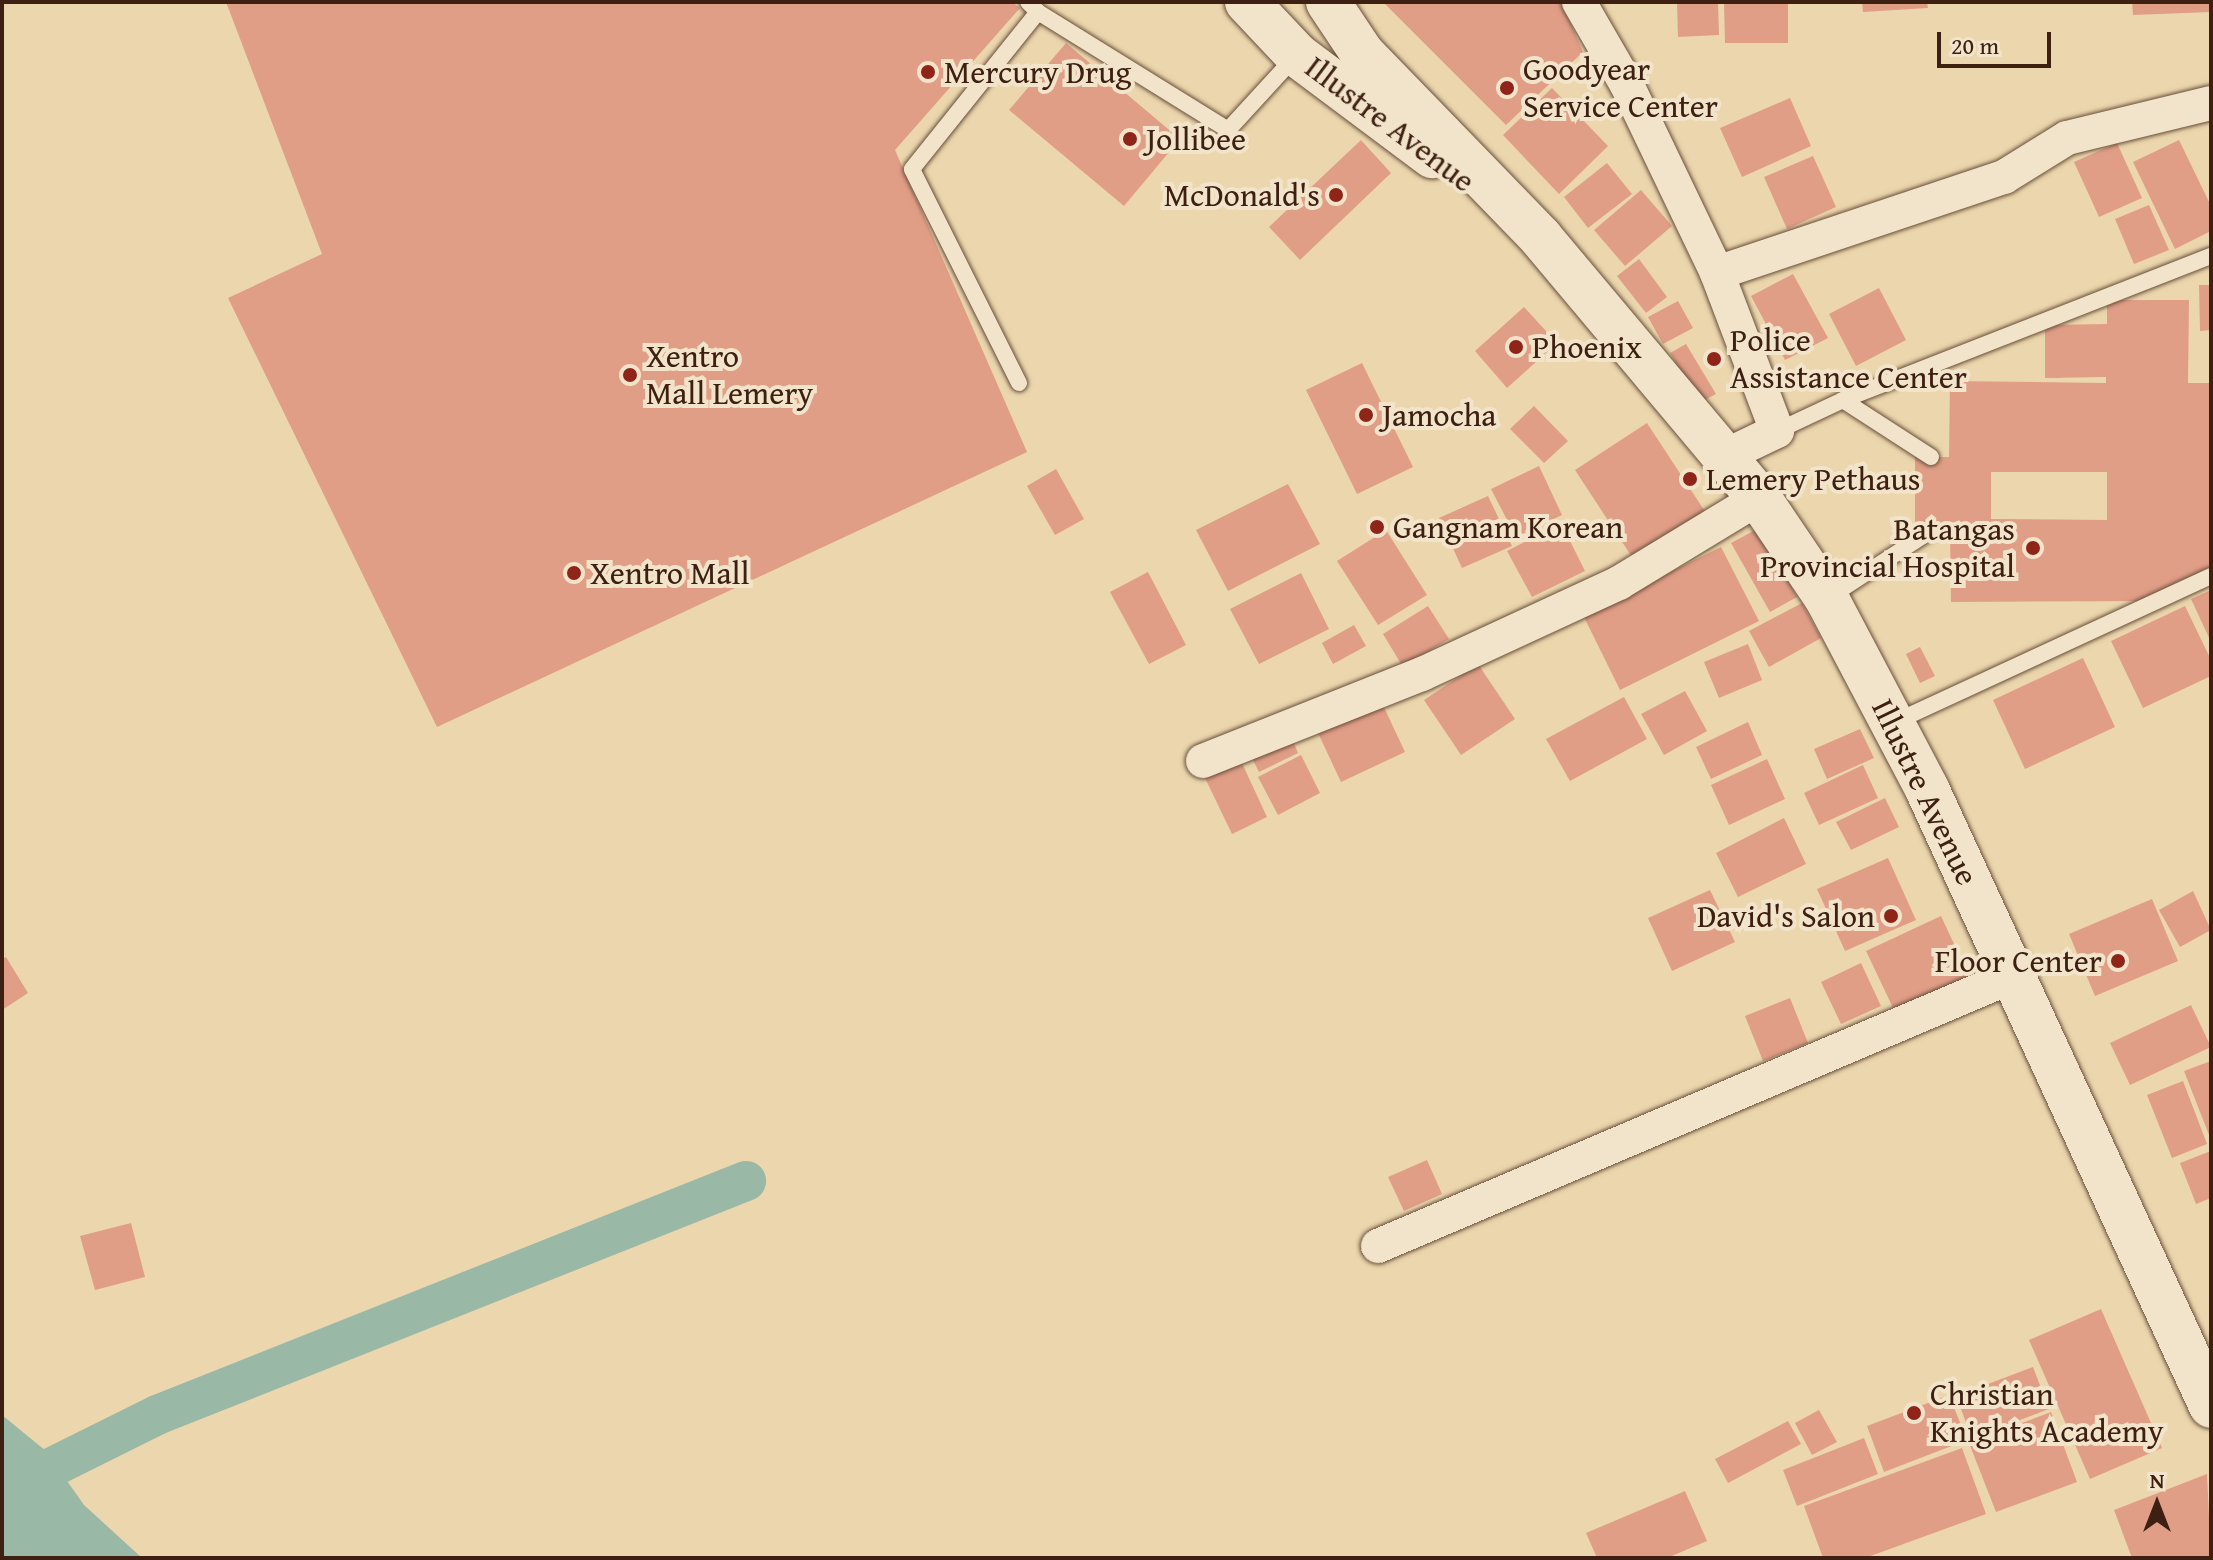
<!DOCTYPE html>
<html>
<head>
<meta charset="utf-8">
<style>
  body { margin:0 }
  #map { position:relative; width:2213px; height:1560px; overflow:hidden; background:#ebd6ad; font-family:"Gentium Book Plus",serif }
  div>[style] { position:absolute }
  .water>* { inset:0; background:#99b9a6 }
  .canal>* { height:40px; margin:-20px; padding:0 20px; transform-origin:20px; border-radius:20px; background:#99b9a6 }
  .building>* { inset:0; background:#e19e87 }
  .roads { filter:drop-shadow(0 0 2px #684e39) drop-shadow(0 0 2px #684e39) }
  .service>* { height:16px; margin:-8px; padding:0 8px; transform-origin:8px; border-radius:8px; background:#f2e4ca }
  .minor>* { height:34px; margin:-17px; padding:0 17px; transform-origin:17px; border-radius:17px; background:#f2e4ca }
  .secondary>* { height:44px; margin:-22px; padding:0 22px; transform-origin:22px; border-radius:22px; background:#f2e4ca }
  .dots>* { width:22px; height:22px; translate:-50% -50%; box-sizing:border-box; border:4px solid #f2e4ca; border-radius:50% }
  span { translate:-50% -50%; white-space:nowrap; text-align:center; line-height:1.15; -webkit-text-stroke:8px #f2e4ca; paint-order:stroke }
  .poi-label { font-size:32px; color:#3d2012 }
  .left { translate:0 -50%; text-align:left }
  .right { translate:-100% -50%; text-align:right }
  .street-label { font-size:32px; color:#3d2012 }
  .frame { position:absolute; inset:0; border:4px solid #3d2012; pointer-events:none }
  .north { position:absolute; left:2117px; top:1464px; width:80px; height:80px; -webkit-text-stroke:6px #f2e4ca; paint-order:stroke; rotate:0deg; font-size:22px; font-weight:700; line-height:32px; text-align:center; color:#3d2012 }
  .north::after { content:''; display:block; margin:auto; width:28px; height:36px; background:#3d2012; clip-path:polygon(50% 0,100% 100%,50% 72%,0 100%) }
  .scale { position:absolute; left:1937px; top:32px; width:114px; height:36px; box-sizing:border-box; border:4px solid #3d2012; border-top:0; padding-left:10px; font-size:24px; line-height:28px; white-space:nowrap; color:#3d2012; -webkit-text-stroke:6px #f2e4ca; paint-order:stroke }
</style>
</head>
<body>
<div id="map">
  <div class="water">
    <i style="clip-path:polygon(2px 1415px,46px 1451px,84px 1505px,142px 1558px,2px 1558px)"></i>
  </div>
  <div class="canal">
    <i style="left:2px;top:1492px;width:173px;rotate:-26.4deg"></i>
    <i style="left:157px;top:1415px;width:634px;rotate:-21.67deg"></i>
  </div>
  <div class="building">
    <i style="clip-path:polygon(226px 2px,1012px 2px,1020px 8px,895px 150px,1027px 452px,437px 727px,228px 298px,322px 254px)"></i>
    <i style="clip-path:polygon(1383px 2px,1561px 2px,1583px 52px,1506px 125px)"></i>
    <i style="clip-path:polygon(1677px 2px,1718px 2px,1719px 35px,1678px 37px)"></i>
    <i style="clip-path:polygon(1724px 2px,1788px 2px,1788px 43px,1725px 43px)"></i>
    <i style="clip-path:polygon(1862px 2px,1927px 2px,1928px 8px,1863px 12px)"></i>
    <i style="clip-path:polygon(2132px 2px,2211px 2px,2211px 12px,2133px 15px)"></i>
    <i style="clip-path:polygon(1066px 43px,1180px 139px,1124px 206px,1009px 110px)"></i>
    <i style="clip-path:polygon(1552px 88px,1608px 146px,1559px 194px,1503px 135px)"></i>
    <i style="clip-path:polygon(1790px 98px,1811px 146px,1742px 177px,1720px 128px)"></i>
    <i style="clip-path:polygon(1361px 140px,1391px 173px,1300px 260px,1269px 227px)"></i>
    <i style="clip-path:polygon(2179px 140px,2211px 206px,2211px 231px,2175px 249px,2133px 162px)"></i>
    <i style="clip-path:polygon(2117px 143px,2142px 198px,2099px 217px,2074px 162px)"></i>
    <i style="clip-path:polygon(1813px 156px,1836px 207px,1787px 229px,1764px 177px)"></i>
    <i style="clip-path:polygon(1607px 163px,1632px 194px,1588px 228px,1564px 197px)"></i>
    <i style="clip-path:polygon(1641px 190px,1672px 226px,1625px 266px,1594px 230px)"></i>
    <i style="clip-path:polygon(2149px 205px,2169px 250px,2134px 264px,2115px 219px)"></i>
    <i style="clip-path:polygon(1639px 259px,1667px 297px,1646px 313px,1617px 276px)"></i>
    <i style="clip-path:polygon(1793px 274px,1828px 338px,1785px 360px,1751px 296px)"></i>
    <i style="clip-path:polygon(2199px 285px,2211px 285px,2211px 330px,2200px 331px)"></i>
    <i style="clip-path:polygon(1879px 288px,1906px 340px,1856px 366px,1829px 314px)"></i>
    <i style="clip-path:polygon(evenodd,2107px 300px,2189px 300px,2188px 383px,2211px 383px,2211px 574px,2160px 601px,1951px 602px,1950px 532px,1915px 532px,1915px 457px,1949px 457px,1950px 381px,2106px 383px,2106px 377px,2045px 378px,2045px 325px,2107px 324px,2107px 300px,1991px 472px,2107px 472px,2107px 520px,1991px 519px,1991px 472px)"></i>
    <i style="clip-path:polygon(1678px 301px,1693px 328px,1663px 344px,1648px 317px)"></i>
    <i style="clip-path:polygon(1524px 307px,1557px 343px,1507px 388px,1475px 351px)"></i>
    <i style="clip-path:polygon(1686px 344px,1716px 394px,1699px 403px,1670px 353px)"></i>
    <i style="clip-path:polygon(1362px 363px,1413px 467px,1357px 494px,1306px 390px)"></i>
    <i style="clip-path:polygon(1534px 406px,1568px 441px,1544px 463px,1510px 429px)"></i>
    <i style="clip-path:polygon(1647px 423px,1706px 513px,1634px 560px,1575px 470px)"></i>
    <i style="clip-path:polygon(1539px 466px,1562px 515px,1516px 537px,1491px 489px)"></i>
    <i style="clip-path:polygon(1056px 469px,1084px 519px,1055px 535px,1027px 486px)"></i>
    <i style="clip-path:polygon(1288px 484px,1320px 544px,1228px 591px,1196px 530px)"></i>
    <i style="clip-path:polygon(1488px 496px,1512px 546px,1462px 568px,1439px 518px)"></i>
    <i style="clip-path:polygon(1561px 523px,1585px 571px,1532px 597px,1507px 551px)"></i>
    <i style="clip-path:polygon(1759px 528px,1797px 597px,1770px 612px,1731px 543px)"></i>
    <i style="clip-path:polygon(1386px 530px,1427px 595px,1378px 625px,1337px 561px)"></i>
    <i style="clip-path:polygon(1721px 547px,1759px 621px,1620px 690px,1583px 615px)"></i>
    <i style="clip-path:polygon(1148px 572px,1186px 645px,1149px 664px,1110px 592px)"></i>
    <i style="clip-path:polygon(1301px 573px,1329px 629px,1259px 664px,1230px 609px)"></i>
    <i style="clip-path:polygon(2211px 590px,2211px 642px,2191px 599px)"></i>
    <i style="clip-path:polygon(1802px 603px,1821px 638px,1769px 667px,1749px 631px)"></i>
    <i style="clip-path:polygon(1428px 606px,1449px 639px,1403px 667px,1383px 634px)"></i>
    <i style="clip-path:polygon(2185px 606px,2211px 660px,2211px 676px,2143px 708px,2111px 641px)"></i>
    <i style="clip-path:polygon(1354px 625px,1366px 646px,1333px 664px,1322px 643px)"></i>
    <i style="clip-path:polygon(1748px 644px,1762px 680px,1719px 698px,1704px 662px)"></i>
    <i style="clip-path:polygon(1920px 647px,1935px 676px,1920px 683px,1906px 654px)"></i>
    <i style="clip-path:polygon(2083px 658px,2115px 727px,2025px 769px,1993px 700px)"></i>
    <i style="clip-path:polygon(1478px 664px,1515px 719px,1461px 755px,1424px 700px)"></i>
    <i style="clip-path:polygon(1685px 691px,1707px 731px,1664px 755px,1641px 714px)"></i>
    <i style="clip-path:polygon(1624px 697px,1647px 739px,1570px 781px,1546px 739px)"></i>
    <i style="clip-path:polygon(1382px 703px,1405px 752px,1341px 782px,1318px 733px)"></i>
    <i style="clip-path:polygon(1748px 722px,1762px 755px,1711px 779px,1696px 747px)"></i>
    <i style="clip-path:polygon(1860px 729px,1874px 758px,1827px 779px,1814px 749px)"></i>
    <i style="clip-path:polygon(1290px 734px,1298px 753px,1259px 772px,1250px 754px)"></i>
    <i style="clip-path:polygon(1301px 755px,1320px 793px,1278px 815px,1258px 777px)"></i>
    <i style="clip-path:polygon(1767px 759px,1785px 799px,1729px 825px,1711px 785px)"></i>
    <i style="clip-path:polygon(1241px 761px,1267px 817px,1232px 834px,1205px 778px)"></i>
    <i style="clip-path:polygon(1863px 765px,1878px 798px,1819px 825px,1804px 793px)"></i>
    <i style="clip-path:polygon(1885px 798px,1899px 827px,1851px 850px,1836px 822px)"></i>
    <i style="clip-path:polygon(1784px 818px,1806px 864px,1738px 897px,1716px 853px)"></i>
    <i style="clip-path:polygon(1888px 858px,1916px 920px,1845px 951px,1817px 889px)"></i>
    <i style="clip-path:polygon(1710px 890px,1735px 942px,1672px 971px,1648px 918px)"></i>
    <i style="clip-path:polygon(2193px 891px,2211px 930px,2180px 947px,2159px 910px)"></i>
    <i style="clip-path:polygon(2152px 899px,2178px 961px,2095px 996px,2069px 934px)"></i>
    <i style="clip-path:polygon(1941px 916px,1969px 976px,1895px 1012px,1866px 951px)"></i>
    <i style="clip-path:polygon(6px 957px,28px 993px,2px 1010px,2px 959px)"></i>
    <i style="clip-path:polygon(1861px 963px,1881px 1006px,1841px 1024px,1821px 982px)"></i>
    <i style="clip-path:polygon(1790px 998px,1808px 1043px,1763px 1061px,1745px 1016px)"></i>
    <i style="clip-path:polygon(2191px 1005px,2211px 1047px,2130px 1085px,2110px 1043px)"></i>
    <i style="clip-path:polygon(2211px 1061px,2211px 1140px,2184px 1071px)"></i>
    <i style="clip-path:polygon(2183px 1081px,2207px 1144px,2172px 1158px,2147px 1095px)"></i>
    <i style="clip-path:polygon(2211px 1151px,2211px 1198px,2196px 1204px,2180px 1163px)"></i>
    <i style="clip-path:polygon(1427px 1160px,1442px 1194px,1404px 1211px,1388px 1177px)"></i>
    <i style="clip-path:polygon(131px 1223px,145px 1277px,95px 1290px,80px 1236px)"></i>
    <i style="clip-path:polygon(2101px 1309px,2162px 1448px,2090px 1479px,2029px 1340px)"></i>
    <i style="clip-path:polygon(2033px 1367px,2049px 1409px,1972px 1438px,1956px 1396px)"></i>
    <i style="clip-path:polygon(1949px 1395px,1967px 1440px,1884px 1472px,1867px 1426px)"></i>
    <i style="clip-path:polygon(1819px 1410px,1837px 1442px,1812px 1455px,1795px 1423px)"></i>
    <i style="clip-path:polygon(2051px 1412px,2077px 1482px,1996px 1512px,1969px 1443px)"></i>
    <i style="clip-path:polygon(1788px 1421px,1801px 1444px,1728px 1483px,1715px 1459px)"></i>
    <i style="clip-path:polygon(1864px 1438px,1878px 1474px,1797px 1506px,1783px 1470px)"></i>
    <i style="clip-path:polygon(1962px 1448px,1986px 1514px,1865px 1558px,1823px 1558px,1804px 1506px)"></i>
    <i style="clip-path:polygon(2207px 1474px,2211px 1558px,2132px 1558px,2114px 1510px)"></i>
    <i style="clip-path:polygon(1685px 1491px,1707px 1541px,1667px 1558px,1597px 1558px,1586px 1533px)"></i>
  </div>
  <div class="roads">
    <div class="service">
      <i style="left:1038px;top:12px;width:224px;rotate:31.8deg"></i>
      <i style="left:1228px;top:130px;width:99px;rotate:-47.5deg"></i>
      <i style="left:1019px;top:383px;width:239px;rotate:-116.6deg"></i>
      <i style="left:912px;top:169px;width:201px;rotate:-51.3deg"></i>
      <i style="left:1038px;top:12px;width:14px;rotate:-135deg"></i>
      <i style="left:1777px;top:431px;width:73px;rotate:-25.2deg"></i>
      <i style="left:1931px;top:457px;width:105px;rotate:-147.1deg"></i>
      <i style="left:1843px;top:400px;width:395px;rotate:-21.4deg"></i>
      <i style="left:1828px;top:598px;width:121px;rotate:-33.2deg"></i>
      <i style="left:1893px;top:723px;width:350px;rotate:-24.8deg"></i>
    </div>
    <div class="minor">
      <i style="left:1579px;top:2px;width:96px;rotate:60deg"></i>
      <i style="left:1627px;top:85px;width:208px;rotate:64.4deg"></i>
      <i style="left:1723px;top:457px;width:60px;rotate:-25.7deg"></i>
      <i style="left:1777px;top:431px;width:169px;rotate:-110.8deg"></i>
      <i style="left:1717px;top:273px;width:303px;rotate:-18.5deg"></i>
      <i style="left:2004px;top:177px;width:74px;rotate:-31.8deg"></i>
      <i style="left:2067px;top:138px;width:148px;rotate:-13.7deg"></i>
      <i style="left:1203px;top:761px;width:236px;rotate:-21.7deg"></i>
      <i style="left:1422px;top:674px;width:217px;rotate:-24.8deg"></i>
      <i style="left:1619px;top:583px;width:164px;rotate:-31.3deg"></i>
      <i style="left:1378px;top:1246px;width:690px;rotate:-23.04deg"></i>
    </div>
    <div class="secondary">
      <i style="left:1247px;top:2px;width:73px;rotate:46.7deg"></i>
      <i style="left:1297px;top:55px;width:169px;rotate:36.8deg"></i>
      <i style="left:1328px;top:2px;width:61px;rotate:56.3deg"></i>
      <i style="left:1362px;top:53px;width:257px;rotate:45.9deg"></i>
      <i style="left:1541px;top:238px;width:339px;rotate:50deg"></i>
      <i style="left:1759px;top:498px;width:122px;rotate:56deg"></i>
      <i style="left:1827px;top:599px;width:215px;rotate:62.2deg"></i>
      <i style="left:1927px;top:789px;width:679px;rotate:65.28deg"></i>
    </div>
  </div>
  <div class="dots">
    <i style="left:928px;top:72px;background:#8f2418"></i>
    <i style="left:1507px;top:88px;background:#8f2418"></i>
    <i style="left:1130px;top:139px;background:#8f2418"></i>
    <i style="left:1336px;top:195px;background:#8f2418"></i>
    <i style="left:1516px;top:347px;background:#8f2418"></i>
    <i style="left:1714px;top:359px;background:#8f2418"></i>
    <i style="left:630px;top:375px;background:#8f2418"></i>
    <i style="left:1366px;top:415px;background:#8f2418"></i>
    <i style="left:1690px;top:479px;background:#8f2418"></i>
    <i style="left:1377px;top:527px;background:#8f2418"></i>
    <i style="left:2033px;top:548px;background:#8f2418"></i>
    <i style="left:574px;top:573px;background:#8f2418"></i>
    <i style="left:1891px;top:916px;background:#8f2418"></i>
    <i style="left:2118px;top:961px;background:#8f2418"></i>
    <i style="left:1914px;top:1413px;background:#8f2418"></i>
  </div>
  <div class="poi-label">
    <span class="left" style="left:1523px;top:88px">Goodyear<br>Service Center</span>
    <span class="left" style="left:944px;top:72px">Mercury Drug</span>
    <span class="left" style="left:1146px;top:139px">Jollibee</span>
    <span class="right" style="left:1320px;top:195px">McDonald's</span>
    <span class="left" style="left:1730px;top:359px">Police<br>Assistance Center</span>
    <span class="left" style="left:1532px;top:347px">Phoenix</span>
    <span class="left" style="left:646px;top:375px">Xentro<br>Mall Lemery</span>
    <span class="left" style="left:1382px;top:415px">Jamocha</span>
    <span class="left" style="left:1706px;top:479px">Lemery Pethaus</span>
    <span class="left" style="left:1393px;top:527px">Gangnam Korean</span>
    <span class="right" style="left:2015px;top:548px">Batangas<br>Provincial Hospital</span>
    <span class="left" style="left:590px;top:573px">Xentro Mall</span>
    <span class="right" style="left:1875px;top:916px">David's Salon</span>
    <span class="right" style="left:2102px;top:961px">Floor Center</span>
    <span class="left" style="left:1930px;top:1413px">Christian<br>Knights Academy</span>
  </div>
  <div class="street-label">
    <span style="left:1390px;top:124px;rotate:37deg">Illustre Avenue</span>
    <span style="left:1925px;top:792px;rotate:64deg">Illustre Avenue</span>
  </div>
  <div class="frame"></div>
  <div class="north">N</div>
  <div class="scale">20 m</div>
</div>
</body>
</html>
